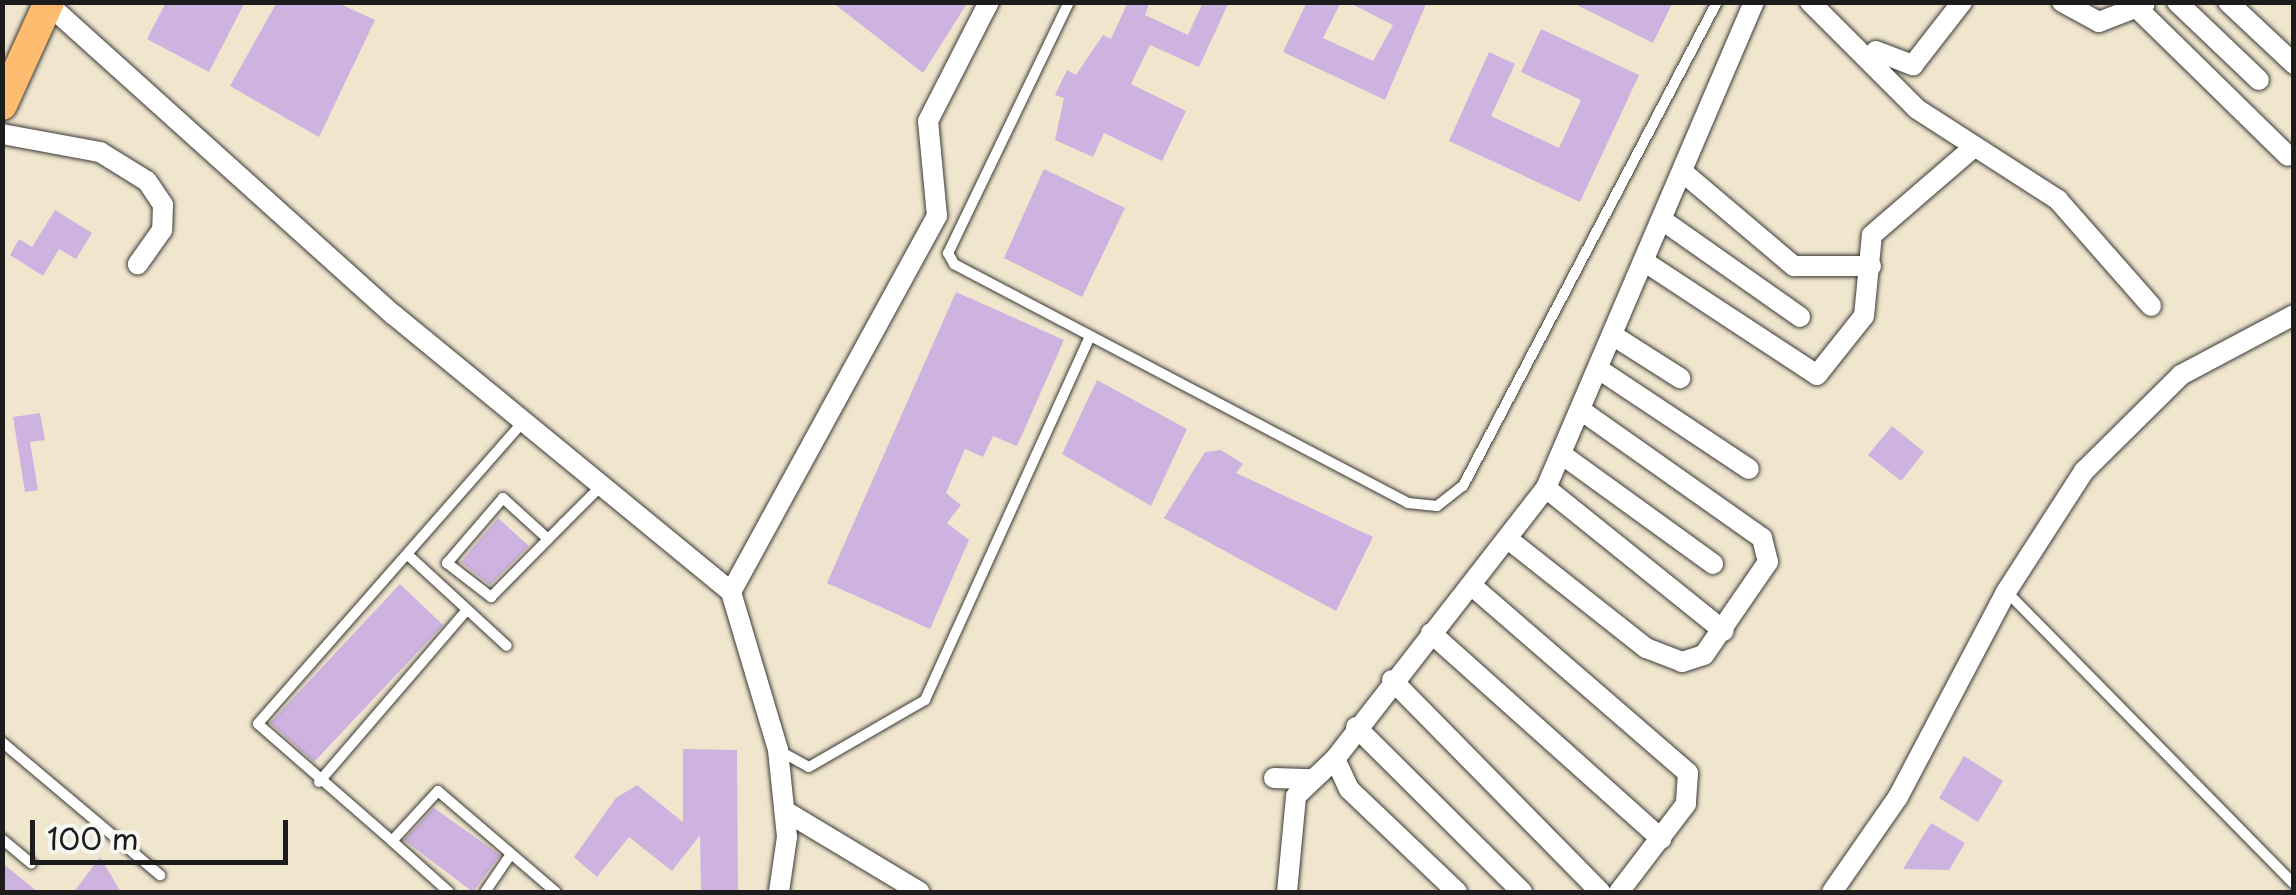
<!DOCTYPE html>
<html>
<head>
<meta charset="utf-8">
<style>
  body { margin:0 }
  #map { position:relative; width:2296px; height:895px; overflow:hidden; background:#f0e6ce; font-family:"Playpen Sans",sans-serif }
  div>[style] { position:absolute }
  .building>* { inset:0; background:#ceb2e0 }
  .roads { filter:drop-shadow(0 0 2px #3c3a37) drop-shadow(0 0 2px #3c3a37) }
  .lane>* { height:10px; margin:-5px; padding:0 5px; transform-origin:5px; border-radius:5px; background:#fff }
  .street>* { height:20px; margin:-10px; padding:0 10px; transform-origin:10px; border-radius:10px; background:#fff }
  .primary>* { height:30px; margin:-15px; padding:0 15px; transform-origin:15px; border-radius:15px; background:#fdbc70 }
  span { translate:-50% -50%; white-space:nowrap; text-align:center; line-height:1.15; -webkit-text-stroke:10px #f6f6f2; paint-order:stroke }
  .frame { position:absolute; inset:0; border:5px solid #1c1c1c; pointer-events:none }
  .scale { position:absolute; left:30px; top:820px; width:258px; height:45px; box-sizing:border-box; border:5px solid #1c1c1c; border-top:0; padding-left:12px; font-size:30px; line-height:35px; white-space:nowrap; color:#1c1c1c; -webkit-text-stroke:8px #f6f6f2; paint-order:stroke }
</style>
</head>
<body>
<div id="map">
  <div class="building">
    <i style="clip-path:polygon(166px 2px,245px 2px,209px 72px,147px 39px)"></i>
    <i style="clip-path:polygon(277px 2px,336px 2px,375px 20px,319px 137px,230px 86px)"></i>
    <i style="clip-path:polygon(832px 2px,968px 2px,923px 73px)"></i>
    <i style="clip-path:polygon(1128px 2px,1150px 2px,1145px 15px,1188px 35px,1203px 2px,1229px 2px,1199px 67px,1150px 45px,1131px 84px,1186px 111px,1162px 161px,1104px 133px,1093px 157px,1055px 140px,1064px 98px,1055px 95px,1067px 70px,1076px 75px,1103px 35px,1111px 39px)"></i>
    <i style="clip-path:polygon(1307px 2px,1341px 2px,1323px 38px,1373px 61px,1393px 25px,1348px 2px,1427px 2px,1385px 100px,1283px 52px)"></i>
    <i style="clip-path:polygon(1571px 2px,1673px 2px,1653px 43px)"></i>
    <i style="clip-path:polygon(1541px 29px,1639px 75px,1580px 202px,1449px 141px,1489px 52px,1515px 64px,1491px 116px,1559px 148px,1581px 100px,1521px 72px)"></i>
    <i style="clip-path:polygon(1044px 169px,1125px 208px,1082px 297px,1004px 258px)"></i>
    <i style="clip-path:polygon(55px 210px,92px 233px,76px 259px,59px 249px,43px 276px,10px 255px,19px 239px,32px 247px)"></i>
    <i style="clip-path:polygon(956px 292px,1064px 340px,1017px 446px,993px 436px,983px 457px,965px 449px,946px 493px,961px 505px,947px 523px,969px 540px,930px 629px,827px 583px)"></i>
    <i style="clip-path:polygon(1097px 380px,1187px 429px,1151px 506px,1062px 454px)"></i>
    <i style="clip-path:polygon(40px 413px,45px 440px,30px 442px,38px 490px,25px 492px,13px 417px)"></i>
    <i style="clip-path:polygon(1892px 426px,1924px 452px,1901px 481px,1868px 455px)"></i>
    <i style="clip-path:polygon(1221px 450px,1243px 464px,1236px 473px,1373px 537px,1336px 611px,1164px 518px,1205px 452px)"></i>
    <i style="clip-path:polygon(498px 518px,529px 546px,490px 585px,461px 562px)"></i>
    <i style="clip-path:polygon(400px 584px,443px 625px,314px 762px,270px 723px)"></i>
    <i style="clip-path:polygon(683px 749px,737px 750px,738px 892px,701px 892px,700px 835px,672px 871px,629px 837px,597px 877px,574px 857px,616px 798px,637px 785px,683px 822px)"></i>
    <i style="clip-path:polygon(1964px 756px,2003px 781px,1978px 822px,1939px 798px)"></i>
    <i style="clip-path:polygon(434px 808px,500px 855px,473px 892px,404px 840px)"></i>
    <i style="clip-path:polygon(1931px 823px,1965px 843px,1949px 870px,1903px 869px)"></i>
    <i style="clip-path:polygon(100px 857px,121px 892px,74px 892px)"></i>
    <i style="clip-path:polygon(2px 863px,38px 892px,2px 892px)"></i>
  </div>
  <div class="roads">
    <div class="lane">
      <i style="left:1069px;top:2px;width:279px;rotate:115.7deg"></i>
      <i style="left:948px;top:253px;width:13px;rotate:61deg"></i>
      <i style="left:954px;top:264px;width:513px;rotate:27.76deg"></i>
      <i style="left:1408px;top:503px;width:29px;rotate:6deg"></i>
      <i style="left:1437px;top:506px;width:33px;rotate:-38deg"></i>
      <i style="left:1463px;top:486px;width:547px;rotate:-62.31deg"></i>
      <i style="left:522px;top:423px;width:400px;rotate:131.3deg"></i>
      <i style="left:258px;top:724px;width:178px;rotate:41.1deg"></i>
      <i style="left:392px;top:841px;width:68px;rotate:-47.4deg"></i>
      <i style="left:438px;top:791px;width:155px;rotate:40.6deg"></i>
      <i style="left:548px;top:539px;width:61px;rotate:-137.7deg"></i>
      <i style="left:503px;top:498px;width:86px;rotate:130.7deg"></i>
      <i style="left:447px;top:563px;width:56px;rotate:37.7deg"></i>
      <i style="left:491px;top:597px;width:104px;rotate:-45.4deg"></i>
      <i style="left:564px;top:523px;width:51px;rotate:-45deg"></i>
      <i style="left:408px;top:555px;width:134px;rotate:42.6deg"></i>
      <i style="left:2007px;top:592px;width:409px;rotate:45.5deg"></i>
      <i style="left:2px;top:742px;width:207px;rotate:40.1deg"></i>
      <i style="left:778px;top:750px;width:35px;rotate:29deg"></i>
      <i style="left:809px;top:767px;width:134px;rotate:-30deg"></i>
      <i style="left:925px;top:700px;width:399px;rotate:-65.6deg"></i>
      <i style="left:319px;top:782px;width:227px;rotate:-49.3deg"></i>
      <i style="left:2px;top:839px;width:38px;rotate:40deg"></i>
      <i style="left:392px;top:841px;width:76px;rotate:41.8deg"></i>
      <i style="left:485px;top:892px;width:46px;rotate:-55.6deg"></i>
    </div>
    <div class="street">
      <i style="left:1810px;top:2px;width:151px;rotate:45deg"></i>
      <i style="left:1917px;top:109px;width:168px;rotate:32.8deg"></i>
      <i style="left:2058px;top:200px;width:141px;rotate:48.7deg"></i>
      <i style="left:2062px;top:2px;width:42px;rotate:28.4deg"></i>
      <i style="left:2099px;top:22px;width:49px;rotate:-21.4deg"></i>
      <i style="left:2177px;top:2px;width:113px;rotate:43.6deg"></i>
      <i style="left:2228px;top:2px;width:91px;rotate:43.2deg"></i>
      <i style="left:48px;top:4px;width:465px;rotate:42deg"></i>
      <i style="left:394px;top:315px;width:436px;rotate:39.4deg"></i>
      <i style="left:731px;top:592px;width:165px;rotate:73.4deg"></i>
      <i style="left:778px;top:750px;width:87px;rotate:84.1deg"></i>
      <i style="left:787px;top:837px;width:56px;rotate:98.3deg"></i>
      <i style="left:2137px;top:8px;width:211px;rotate:44.4deg"></i>
      <i style="left:1876px;top:51px;width:40px;rotate:21deg"></i>
      <i style="left:1913px;top:65px;width:80px;rotate:-52.1deg"></i>
      <i style="left:2px;top:134px;width:100px;rotate:10.4deg"></i>
      <i style="left:100px;top:152px;width:55px;rotate:31.7deg"></i>
      <i style="left:147px;top:181px;width:29px;rotate:56deg"></i>
      <i style="left:163px;top:205px;width:25px;rotate:92deg"></i>
      <i style="left:162px;top:230px;width:42px;rotate:125.2deg"></i>
      <i style="left:1685px;top:174px;width:143px;rotate:40.2deg"></i>
      <i style="left:1794px;top:266px;width:77px"></i>
      <i style="left:1665px;top:222px;width:165px;rotate:35.1deg"></i>
      <i style="left:1648px;top:264px;width:202px;rotate:33.3deg"></i>
      <i style="left:1817px;top:375px;width:75px;rotate:-51.5deg"></i>
      <i style="left:1864px;top:316px;width:81px;rotate:-84.4deg"></i>
      <i style="left:1872px;top:235px;width:135px;rotate:-40.8deg"></i>
      <i style="left:1617px;top:338px;width:75px;rotate:32.4deg"></i>
      <i style="left:1603px;top:372px;width:175px;rotate:33.6deg"></i>
      <i style="left:1564px;top:456px;width:184px;rotate:35.9deg"></i>
      <i style="left:1546px;top:488px;width:529px;rotate:-66.83deg"></i>
      <i style="left:1508px;top:539px;width:176px;rotate:38.3deg"></i>
      <i style="left:1646px;top:648px;width:39px;rotate:21deg"></i>
      <i style="left:1682px;top:662px;width:23px;rotate:-18deg"></i>
      <i style="left:1704px;top:655px;width:113px;rotate:-55.5deg"></i>
      <i style="left:1768px;top:562px;width:25px;rotate:-104deg"></i>
      <i style="left:1762px;top:538px;width:217px;rotate:-144.8deg"></i>
      <i style="left:1471px;top:585px;width:287px;rotate:40.9deg"></i>
      <i style="left:1688px;top:773px;width:31px;rotate:94deg"></i>
      <i style="left:1686px;top:804px;width:111px;rotate:127.3deg"></i>
      <i style="left:731px;top:592px;width:429px;rotate:-61.3deg"></i>
      <i style="left:937px;top:216px;width:95px;rotate:-95.4deg"></i>
      <i style="left:928px;top:121px;width:134px;rotate:-62.9deg"></i>
      <i style="left:1431px;top:633px;width:309px;rotate:41.8deg"></i>
      <i style="left:1392px;top:680px;width:297px;rotate:45.5deg"></i>
      <i style="left:1356px;top:727px;width:234px;rotate:44.8deg"></i>
      <i style="left:1274px;top:778px;width:37px;rotate:2deg"></i>
      <i style="left:785px;top:811px;width:157px;rotate:31deg"></i>
      <i style="left:1287px;top:892px;width:96px;rotate:-84.6deg"></i>
      <i style="left:1296px;top:796px;width:54px;rotate:-43.5deg"></i>
      <i style="left:1457px;top:892px;width:149px;rotate:-136.4deg"></i>
      <i style="left:1349px;top:789px;width:33px;rotate:-115deg"></i>
      <i style="left:1335px;top:759px;width:343px;rotate:-52.1deg"></i>
      <i style="left:1546px;top:488px;width:228px;rotate:38.8deg"></i>
      <i style="left:1832px;top:892px;width:116px;rotate:-55.2deg"></i>
      <i style="left:1898px;top:797px;width:232px;rotate:-62.2deg"></i>
      <i style="left:2006px;top:592px;width:144px;rotate:-57.2deg"></i>
      <i style="left:2084px;top:471px;width:136px;rotate:-44.7deg"></i>
      <i style="left:2181px;top:375px;width:128px;rotate:-28deg"></i>
    </div>
    <div class="primary">
      <i style="left:2px;top:105px;width:113px;rotate:-65.5deg"></i>
    </div>
  </div>
  <div class="frame"></div>
  <div class="scale">100 m</div>
</div>
</body>
</html>
